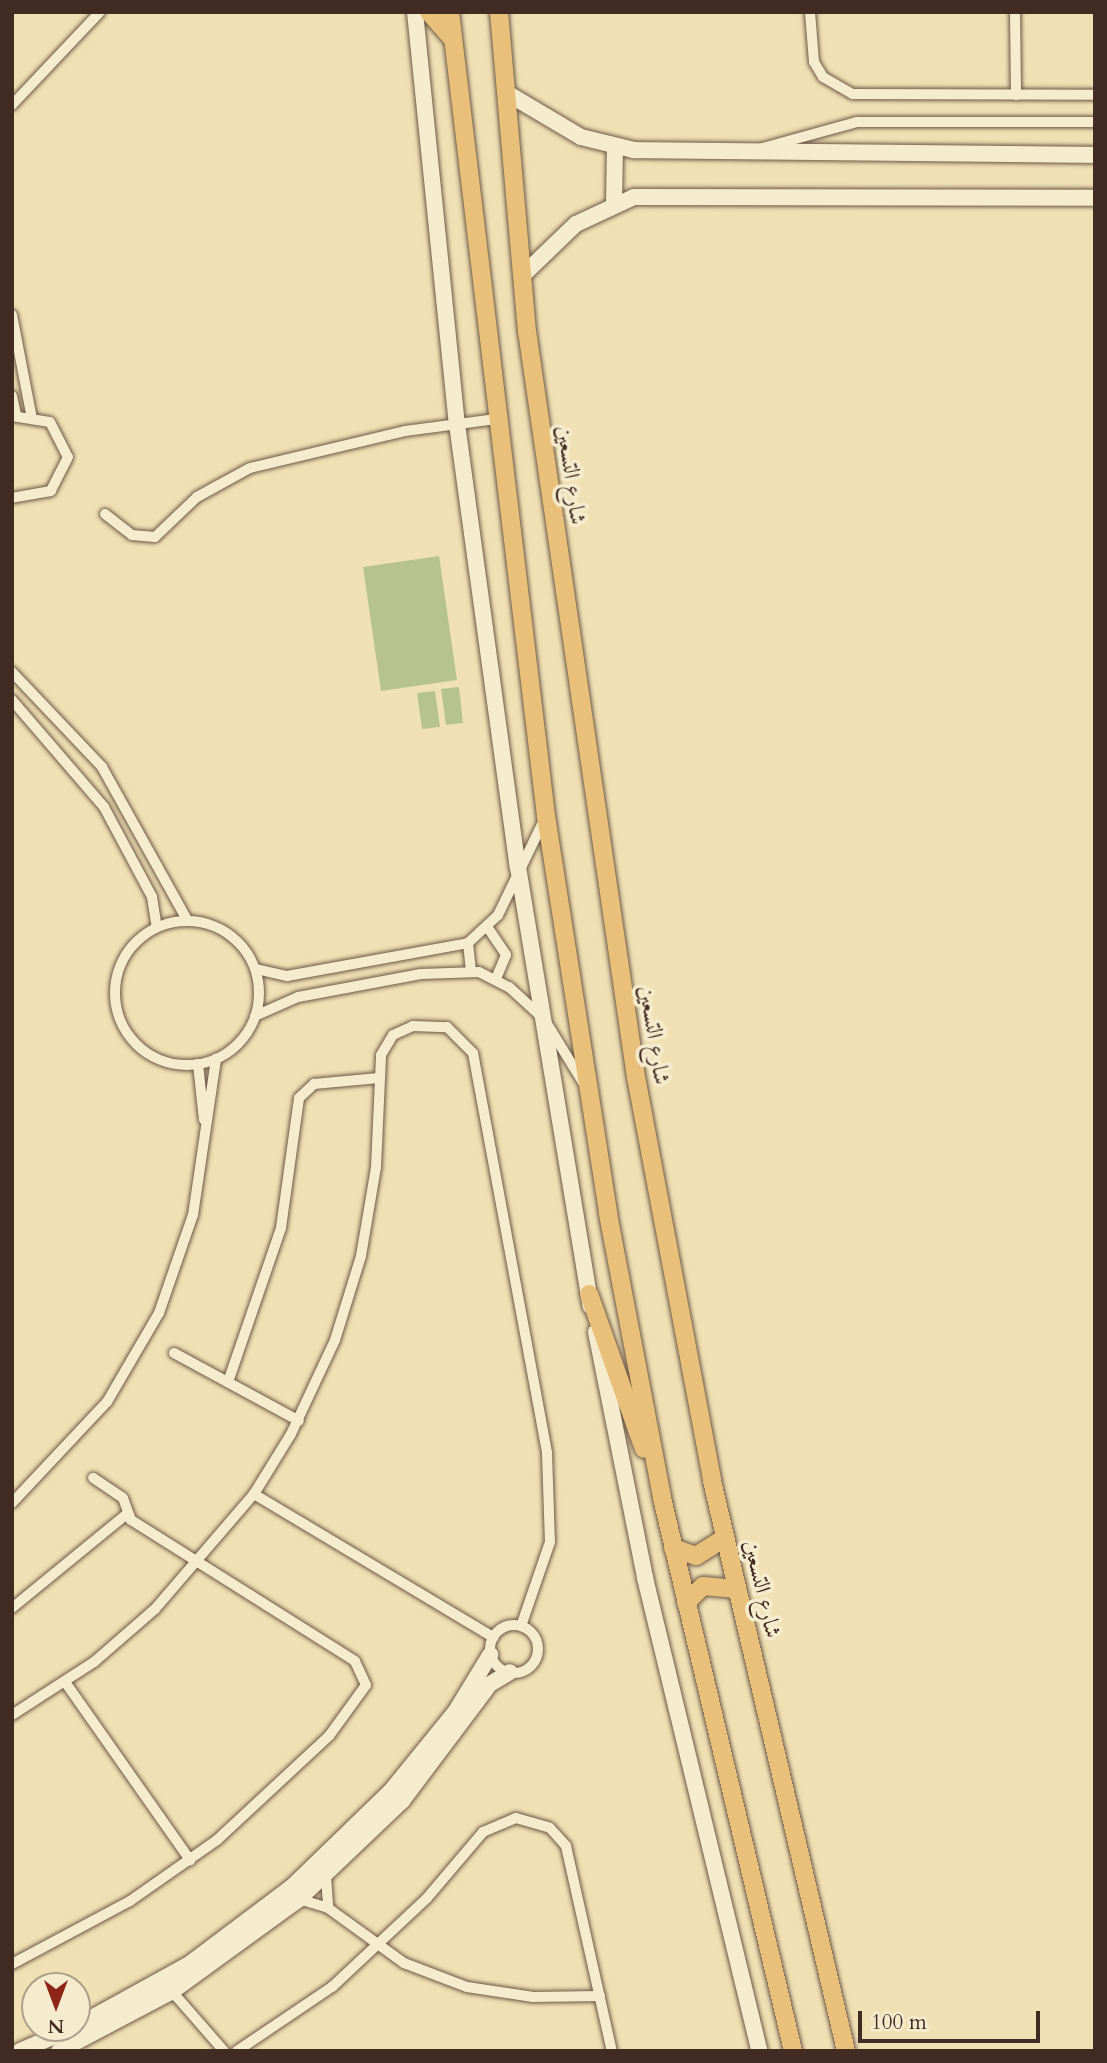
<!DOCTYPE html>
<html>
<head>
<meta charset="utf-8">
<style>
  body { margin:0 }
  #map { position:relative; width:1107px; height:2063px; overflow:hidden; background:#f0e1b4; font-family:Cardo,Amiri,serif }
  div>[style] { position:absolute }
  .green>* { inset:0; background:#b6c38f }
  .roads { filter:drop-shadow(0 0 2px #6d5847) drop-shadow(0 0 2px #6d5847) }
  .street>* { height:10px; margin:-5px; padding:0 5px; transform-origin:5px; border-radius:5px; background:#f5ecce }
  .street>.ring { margin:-5px; padding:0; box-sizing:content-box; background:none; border:10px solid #f5ecce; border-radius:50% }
  .secondary>* { height:16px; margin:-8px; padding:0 8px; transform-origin:8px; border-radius:8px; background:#f5ecce }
  .primary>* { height:18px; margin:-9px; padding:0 9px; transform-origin:9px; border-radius:9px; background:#e8c07a }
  span { translate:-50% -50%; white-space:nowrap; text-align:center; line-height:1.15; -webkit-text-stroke:7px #f5ecce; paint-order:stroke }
  .street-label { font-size:23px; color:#412b23 }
  .frame { position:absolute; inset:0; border:14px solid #412b23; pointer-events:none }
  .north { position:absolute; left:21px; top:1972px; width:70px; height:70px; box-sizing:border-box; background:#f5ecce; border:2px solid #ad9f8a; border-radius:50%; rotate:180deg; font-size:19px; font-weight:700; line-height:28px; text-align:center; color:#412b23 }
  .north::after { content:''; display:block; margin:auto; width:24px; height:32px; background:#8f2418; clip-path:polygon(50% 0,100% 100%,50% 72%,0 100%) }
  .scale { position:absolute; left:858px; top:2011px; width:182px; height:32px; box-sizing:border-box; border:4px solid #412b23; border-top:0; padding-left:9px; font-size:21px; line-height:24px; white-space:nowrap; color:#412b23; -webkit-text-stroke:5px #f5ecce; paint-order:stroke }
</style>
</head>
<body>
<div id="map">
  <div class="green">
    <i style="clip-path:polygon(439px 556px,457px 680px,381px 691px,363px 567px)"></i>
    <i style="clip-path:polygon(459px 687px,463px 723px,446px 725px,441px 689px)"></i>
    <i style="clip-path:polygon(435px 691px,440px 727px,422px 729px,417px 693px)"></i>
  </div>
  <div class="roads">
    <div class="street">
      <i style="left:810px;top:12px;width:50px;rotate:85.4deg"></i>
      <i style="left:814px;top:62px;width:17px;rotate:59deg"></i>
      <i style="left:823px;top:77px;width:34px;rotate:30deg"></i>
      <i style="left:853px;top:94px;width:242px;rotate:0.2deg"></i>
      <i style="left:1015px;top:12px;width:83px;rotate:89.3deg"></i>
      <i style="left:12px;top:105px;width:128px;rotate:-46.6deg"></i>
      <i style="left:759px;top:149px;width:102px;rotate:-15.4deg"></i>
      <i style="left:857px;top:122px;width:238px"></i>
      <i style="left:12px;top:315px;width:101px;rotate:79.1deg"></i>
      <i style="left:12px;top:396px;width:19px;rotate:78deg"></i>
      <i style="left:12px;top:416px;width:38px;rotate:9deg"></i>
      <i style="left:50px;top:422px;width:39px;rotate:63deg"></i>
      <i style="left:68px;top:457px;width:38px;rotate:117deg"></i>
      <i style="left:51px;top:491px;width:40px;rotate:170deg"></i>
      <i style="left:105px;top:514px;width:34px;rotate:38deg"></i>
      <i style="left:132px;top:535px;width:23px;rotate:5deg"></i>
      <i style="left:155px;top:537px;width:58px;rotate:-43.6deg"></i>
      <i style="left:197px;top:497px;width:60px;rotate:-28.7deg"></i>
      <i style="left:250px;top:468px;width:159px;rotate:-13.4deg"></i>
      <i style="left:405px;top:431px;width:92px;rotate:-7.5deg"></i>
      <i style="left:12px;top:672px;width:131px;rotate:46.5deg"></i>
      <i style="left:102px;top:767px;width:175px;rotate:60.9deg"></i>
      <i style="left:12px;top:700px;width:141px;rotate:49.3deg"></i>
      <i style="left:104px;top:807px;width:102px;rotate:61.9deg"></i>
      <i style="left:152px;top:897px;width:30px;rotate:81deg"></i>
      <i class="ring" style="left:115px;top:921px;width:134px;height:134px"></i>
      <i style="left:488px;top:928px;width:32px;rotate:56deg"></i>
      <i style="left:506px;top:955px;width:25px;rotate:113deg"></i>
      <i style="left:468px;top:943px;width:28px;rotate:84deg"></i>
      <i style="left:256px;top:969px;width:32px;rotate:13deg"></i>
      <i style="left:287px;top:976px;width:184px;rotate:-10.3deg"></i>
      <i style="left:468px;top:943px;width:41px;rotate:-43deg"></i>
      <i style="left:498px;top:915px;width:110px;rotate:-64.1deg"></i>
      <i style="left:255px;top:1016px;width:47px;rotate:-23.8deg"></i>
      <i style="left:298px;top:997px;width:125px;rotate:-10.6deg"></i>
      <i style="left:421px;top:974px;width:58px;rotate:-2deg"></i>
      <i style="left:479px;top:972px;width:34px;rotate:27deg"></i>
      <i style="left:509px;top:987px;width:47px;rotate:42.4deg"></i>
      <i style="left:544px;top:1019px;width:76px;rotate:58.4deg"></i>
      <i style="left:198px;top:1064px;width:56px;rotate:83.9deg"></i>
      <i style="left:174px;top:1353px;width:142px;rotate:28.5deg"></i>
      <i style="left:228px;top:1382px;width:163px;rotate:-71deg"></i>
      <i style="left:281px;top:1228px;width:131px;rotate:-82.1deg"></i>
      <i style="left:299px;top:1098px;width:21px;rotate:-43deg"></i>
      <i style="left:314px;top:1084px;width:65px;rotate:-5.3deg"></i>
      <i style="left:254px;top:1494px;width:279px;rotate:30.9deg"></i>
      <i style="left:12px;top:1503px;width:139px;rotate:-46.8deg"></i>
      <i style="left:107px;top:1402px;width:103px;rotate:-59.7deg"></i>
      <i style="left:159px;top:1313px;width:104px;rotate:-70.9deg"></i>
      <i style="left:193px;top:1215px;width:158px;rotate:-81.6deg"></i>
      <i style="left:12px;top:1608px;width:149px;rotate:-39.3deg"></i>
      <i class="ring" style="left:490px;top:1625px;width:38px;height:38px"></i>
      <i style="left:65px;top:1682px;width:218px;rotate:54.9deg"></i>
      <i style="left:12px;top:1715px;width:98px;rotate:-32.9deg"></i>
      <i style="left:94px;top:1662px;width:81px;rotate:-41deg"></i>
      <i style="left:155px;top:1609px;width:152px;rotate:-49.3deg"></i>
      <i style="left:254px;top:1494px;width:70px;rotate:-58.3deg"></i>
      <i style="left:291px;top:1434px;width:104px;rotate:-64.9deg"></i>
      <i style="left:335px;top:1340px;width:88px;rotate:-72.8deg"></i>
      <i style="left:361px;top:1256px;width:90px;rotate:-80.4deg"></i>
      <i style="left:376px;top:1167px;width:112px;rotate:-87.4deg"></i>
      <i style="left:381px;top:1055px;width:23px;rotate:-59deg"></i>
      <i style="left:393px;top:1035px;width:22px;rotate:-24deg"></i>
      <i style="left:413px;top:1026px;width:34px;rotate:2deg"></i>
      <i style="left:447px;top:1027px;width:37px;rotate:45deg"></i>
      <i style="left:473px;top:1053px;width:407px;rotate:79.5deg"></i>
      <i style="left:547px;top:1453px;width:89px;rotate:88.1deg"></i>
      <i style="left:550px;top:1542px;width:89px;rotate:109deg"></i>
      <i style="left:326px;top:1876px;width:32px;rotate:86deg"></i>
      <i style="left:299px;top:1899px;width:30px;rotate:17deg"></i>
      <i style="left:328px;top:1908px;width:94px;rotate:35.9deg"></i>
      <i style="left:404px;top:1963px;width:67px;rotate:20.9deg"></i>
      <i style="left:467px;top:1987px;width:67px;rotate:8.6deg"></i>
      <i style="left:533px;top:1997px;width:67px;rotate:-0.9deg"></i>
      <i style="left:12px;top:1964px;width:134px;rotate:-28.1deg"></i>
      <i style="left:130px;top:1901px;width:106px;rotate:-35deg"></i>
      <i style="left:217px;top:1840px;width:153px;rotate:-42.9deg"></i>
      <i style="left:329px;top:1736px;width:63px;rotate:-54deg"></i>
      <i style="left:366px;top:1685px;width:26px;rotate:-115deg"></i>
      <i style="left:355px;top:1661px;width:265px;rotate:-147.8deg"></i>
      <i style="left:131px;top:1520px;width:23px;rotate:-110deg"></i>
      <i style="left:123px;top:1498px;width:36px;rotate:-146deg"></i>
      <i style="left:169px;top:1988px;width:84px;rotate:48.9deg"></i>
      <i style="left:237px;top:2051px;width:115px;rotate:-34deg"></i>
      <i style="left:332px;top:1987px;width:130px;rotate:-43.1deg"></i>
      <i style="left:427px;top:1898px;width:87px;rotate:-49.7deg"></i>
      <i style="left:483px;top:1832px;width:36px;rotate:-23deg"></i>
      <i style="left:516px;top:1818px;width:35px;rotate:16deg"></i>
      <i style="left:550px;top:1828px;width:24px;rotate:48deg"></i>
      <i style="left:566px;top:1846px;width:210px;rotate:77.4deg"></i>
    </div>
    <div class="secondary">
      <i style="left:415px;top:12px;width:414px;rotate:84.2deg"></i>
      <i style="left:457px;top:424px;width:447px;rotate:82.2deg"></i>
      <i style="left:518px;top:867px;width:445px;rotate:80.6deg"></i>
      <i style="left:505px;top:92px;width:88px;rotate:30.6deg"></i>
      <i style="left:581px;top:137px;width:55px;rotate:13.8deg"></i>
      <i style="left:634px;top:150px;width:461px;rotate:0.6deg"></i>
      <i style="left:614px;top:203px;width:56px;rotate:-89deg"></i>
      <i style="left:524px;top:274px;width:72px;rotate:-43.9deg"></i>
      <i style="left:576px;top:224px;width:64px;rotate:-25deg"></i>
      <i style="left:634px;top:197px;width:461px;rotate:0.1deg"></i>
      <i style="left:596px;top:1332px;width:251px;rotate:78.7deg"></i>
      <i style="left:645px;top:1578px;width:487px;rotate:76.4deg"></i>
      <i style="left:77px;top:2026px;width:130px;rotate:-28.9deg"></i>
      <i style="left:191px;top:1963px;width:128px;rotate:-37deg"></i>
      <i style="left:293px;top:1886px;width:136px;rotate:-44.1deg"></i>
      <i style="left:391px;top:1791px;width:103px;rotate:-50.9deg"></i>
      <i style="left:456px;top:1711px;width:66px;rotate:-58.7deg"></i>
      <i style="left:20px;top:2051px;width:58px;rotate:-23.5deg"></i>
      <i style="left:59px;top:2051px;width:127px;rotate:-27.8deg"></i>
      <i style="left:171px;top:1992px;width:158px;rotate:-36deg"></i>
      <i style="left:299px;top:1899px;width:142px;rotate:-43.6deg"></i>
      <i style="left:402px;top:1801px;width:146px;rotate:-53.1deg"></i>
      <i style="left:490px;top:1684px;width:23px;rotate:-31deg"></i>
    </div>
    <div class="primary">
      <i style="left:429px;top:12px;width:35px;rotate:49deg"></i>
      <i style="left:450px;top:12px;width:810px;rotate:83.19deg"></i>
      <i style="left:546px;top:816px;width:403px;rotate:81.1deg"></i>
      <i style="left:608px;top:1214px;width:289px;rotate:79.2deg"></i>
      <i style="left:662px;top:1498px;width:568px;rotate:76.67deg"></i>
      <i style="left:499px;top:12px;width:320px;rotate:85deg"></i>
      <i style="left:527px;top:331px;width:754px;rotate:81.69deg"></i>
      <i style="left:636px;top:1077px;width:411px;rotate:79.3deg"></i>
      <i style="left:712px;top:1481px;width:586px;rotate:76.77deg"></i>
      <i style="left:589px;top:1294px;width:164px;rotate:70.5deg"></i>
      <i style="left:673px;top:1548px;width:24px;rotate:19deg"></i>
      <i style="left:696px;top:1556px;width:34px;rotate:-32deg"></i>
      <i style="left:686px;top:1603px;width:24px;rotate:-45deg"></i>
      <i style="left:703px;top:1586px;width:34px;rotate:5deg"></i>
    </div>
  </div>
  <div class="street-label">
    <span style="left:571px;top:475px;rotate:82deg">شارع التسعين</span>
    <span style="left:654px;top:1035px;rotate:81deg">شارع التسعين</span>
    <span style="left:762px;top:1589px;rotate:77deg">شارع التسعين</span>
  </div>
  <div class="frame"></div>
  <div class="north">N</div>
  <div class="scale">100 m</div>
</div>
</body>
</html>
